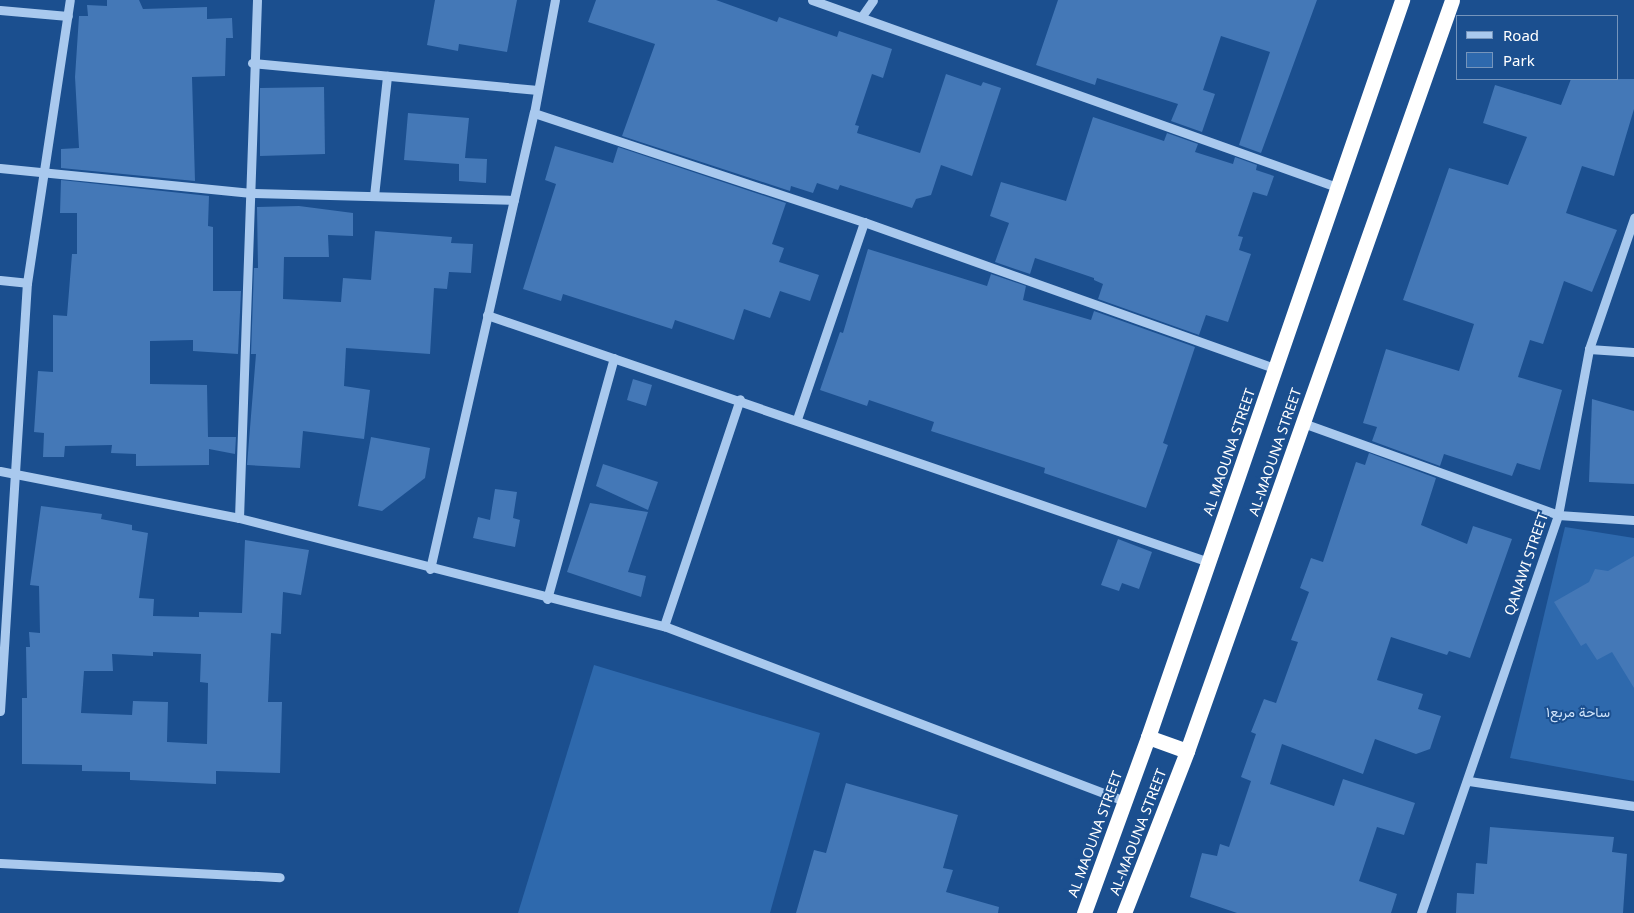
<!DOCTYPE html>
<html>
<head>
<meta charset="utf-8">
<style>
  body { margin:0 }
  #map { position:relative; width:1634px; height:913px; overflow:hidden; background:#1b4f8f; font-family:"Noto Sans",Vazirmatn,sans-serif }
  div>[style] { position:absolute }
  .green>* { inset:0; background:#2e69ad }
  .building>* { inset:0; background:#4478b7 }
  .minor>* { height:9px; margin:-4.5px; padding:0 4.5px; transform-origin:4.5px; border-radius:4.5px; background:#a9c9ee }
  .highway>* { height:15px; margin:-7.5px; padding:0 7.5px; transform-origin:7.5px; border-radius:7.5px; background:#fff }
  span { translate:-50% -50%; white-space:nowrap; text-align:center; line-height:1.15; -webkit-text-stroke:4px #1b4f8f; paint-order:stroke }
  .street-label { font-size:14px; color:#fff }
  .park-label { font-size:14px; color:#cfe3fa }
  .legend { position:absolute; left:1456px; top:15px; width:162px; height:65px; box-sizing:border-box; background:#1b4f8f; border:1px solid #7695bc; margin:0; padding:6px 9px; list-style:none; font-size:15px; color:#fff }
  .legend li { display:flex; align-items:center; gap:10px; height:25px }
  .legend b { width:25px; border:1px solid #7695bc }
</style>
</head>
<body>
<div id="map">
  <div class="green">
    <i style="clip-path:polygon(1565px 527px,1634px 538px,1634px 781px,1510px 758px)"></i>
    <i style="clip-path:polygon(594px 665px,820px 733px,770px 913px,518px 913px)"></i>
  </div>
  <div class="building">
    <i style="clip-path:polygon(107px 0,139px 0,143px 9px,207px 7px,207px 19px,232px 18px,233px 38px,226px 38px,225px 76px,192px 77px,195px 181px,61px 168px,61px 149px,79px 148px,75px 77px,79px 16px,88px 16px,87px 5px,107px 6px)"></i>
    <i style="clip-path:polygon(435px 0,517px 0,507px 52px,459px 44px,458px 51px,427px 45px)"></i>
    <i style="clip-path:polygon(596px 0,716px 0,777px 22px,779px 17px,837px 37px,839px 31px,892px 49px,883px 78px,872px 74px,855px 125px,859px 126px,857px 133px,920px 153px,946px 74px,981px 86px,983px 82px,1001px 88px,972px 176px,941px 165px,931px 195px,916px 199px,912px 208px,840px 185px,838px 190px,817px 183px,813px 193px,791px 186px,790px 191px,622px 136px,655px 44px,588px 22px)"></i>
    <i style="clip-path:polygon(1058px 0,1317px 0,1261px 153px,1239px 145px,1270px 52px,1221px 36px,1203px 90px,1215px 94px,1202px 132px,1171px 121px,1178px 104px,1097px 78px,1095px 85px,1036px 65px)"></i>
    <i style="clip-path:polygon(1571px 79px,1634px 79px,1634px 109px,1614px 176px,1582px 166px,1566px 213px,1617px 230px,1592px 292px,1564px 281px,1543px 344px,1530px 340px,1518px 377px,1562px 390px,1540px 470px,1517px 463px,1512px 476px,1444px 454px,1440px 466px,1372px 441px,1377px 427px,1363px 423px,1386px 349px,1459px 371px,1474px 324px,1403px 300px,1449px 168px,1508px 185px,1527px 137px,1483px 123px,1495px 85px,1561px 105px)"></i>
    <i style="clip-path:polygon(324px 87px,325px 154px,260px 156px,260px 88px)"></i>
    <i style="clip-path:polygon(408px 113px,469px 118px,465px 158px,487px 159px,486px 183px,459px 181px,459px 164px,404px 160px)"></i>
    <i style="clip-path:polygon(1093px 117px,1164px 141px,1167px 133px,1198px 144px,1195px 152px,1233px 164px,1235px 157px,1257px 165px,1256px 170px,1274px 176px,1267px 196px,1253px 192px,1238px 236px,1243px 237px,1239px 250px,1251px 254px,1228px 322px,1206px 315px,1199px 335px,1098px 299px,1103px 284px,1094px 280px,1094px 278px,1035px 258px,1030px 274px,995px 262px,1009px 223px,990px 216px,1001px 182px,1066px 201px)"></i>
    <i style="clip-path:polygon(555px 146px,613px 163px,618px 147px,786px 203px,772px 244px,784px 248px,779px 262px,819px 275px,810px 301px,780px 291px,770px 318px,744px 309px,734px 340px,675px 320px,672px 329px,563px 294px,561px 301px,523px 289px,556px 184px,545px 180px)"></i>
    <i style="clip-path:polygon(61px 180px,209px 196px,208px 226px,213px 227px,213px 291px,241px 291px,238px 354px,193px 351px,193px 340px,150px 341px,150px 384px,207px 385px,208px 437px,236px 437px,235px 454px,209px 449px,209px 465px,136px 466px,136px 454px,111px 453px,112px 445px,65px 446px,64px 457px,43px 457px,44px 433px,34px 432px,38px 371px,53px 372px,53px 315px,67px 316px,72px 254px,77px 254px,77px 213px,60px 213px)"></i>
    <i style="clip-path:polygon(299px 206px,353px 213px,353px 236px,328px 235px,329px 257px,284px 257px,283px 299px,341px 302px,343px 278px,371px 280px,375px 231px,452px 237px,451px 243px,473px 244px,471px 273px,449px 272px,447px 289px,434px 288px,430px 354px,346px 348px,344px 386px,370px 390px,364px 439px,303px 431px,300px 468px,247px 465px,256px 354px,251px 354px,254px 268px,258px 268px,257px 207px)"></i>
    <i style="clip-path:polygon(868px 249px,987px 286px,991px 274px,1026px 286px,1023px 300px,1091px 320px,1094px 311px,1195px 347px,1163px 443px,1168px 445px,1146px 508px,1044px 473px,1045px 468px,931px 431px,934px 422px,869px 400px,867px 406px,820px 390px,840px 332px,843px 333px)"></i>
    <i style="clip-path:polygon(633px 379px,652px 385px,646px 406px,627px 400px)"></i>
    <i style="clip-path:polygon(1592px 399px,1634px 411px,1634px 484px,1589px 482px)"></i>
    <i style="clip-path:polygon(371px 437px,430px 448px,425px 478px,382px 511px,358px 506px)"></i>
    <i style="clip-path:polygon(1369px 453px,1436px 478px,1421px 525px,1467px 544px,1473px 526px,1512px 539px,1470px 658px,1449px 651px,1447px 655px,1391px 637px,1377px 680px,1423px 694px,1418px 709px,1441px 716px,1430px 749px,1416px 754px,1375px 739px,1363px 774px,1282px 744px,1270px 784px,1334px 806px,1343px 779px,1415px 803px,1404px 835px,1377px 827px,1359px 881px,1397px 894px,1391px 913px,1237px 913px,1190px 897px,1202px 853px,1217px 856px,1220px 844px,1229px 847px,1251px 781px,1241px 777px,1256px 734px,1251px 732px,1264px 699px,1276px 703px,1298px 642px,1291px 640px,1309px 592px,1300px 588px,1311px 558px,1323px 562px,1356px 462px,1365px 465px)"></i>
    <i style="clip-path:polygon(603px 464px,658px 482px,648px 510px,596px 486px)"></i>
    <i style="clip-path:polygon(495px 489px,517px 492px,513px 518px,520px 520px,515px 547px,473px 538px,478px 517px,490px 520px)"></i>
    <i style="clip-path:polygon(590px 503px,648px 512px,628px 572px,646px 576px,641px 597px,567px 572px)"></i>
    <i style="clip-path:polygon(evenodd,41px 506px,102px 514px,101px 519px,132px 525px,132px 530px,148px 533px,139px 598px,154px 599px,153px 616px,199px 617px,199px 612px,242px 613px,245px 540px,309px 550px,301px 595px,283px 592px,281px 634px,271px 633px,268px 702px,282px 702px,280px 773px,216px 771px,216px 784px,130px 780px,130px 772px,82px 771px,82px 765px,22px 764px,22px 698px,27px 698px,26px 647px,30px 647px,29px 632px,40px 633px,39px 586px,30px 585px,41px 506px,153px 652px,201px 654px,200px 682px,208px 683px,207px 744px,167px 742px,168px 702px,133px 701px,132px 715px,81px 713px,84px 671px,113px 671px,112px 654px,153px 656px,153px 652px)"></i>
    <i style="clip-path:polygon(1118px 539px,1152px 552px,1139px 589px,1122px 583px,1119px 591px,1101px 585px)"></i>
    <i style="clip-path:polygon(1634px 556px,1634px 688px,1612px 652px,1597px 660px,1586px 643px,1581px 646px,1554px 602px,1589px 582px,1595px 569px,1608px 571px)"></i>
    <i style="clip-path:polygon(846px 783px,958px 815px,943px 868px,953px 870px,946px 892px,999px 907px,998px 913px,796px 913px,814px 850px,826px 853px)"></i>
    <i style="clip-path:polygon(1490px 827px,1614px 837px,1612px 852px,1627px 854px,1623px 913px,1456px 913px,1457px 893px,1474px 894px,1476px 863px,1487px 864px)"></i>
  </div>
  <div class="minor">
    <i style="left:812px;top:0;width:557px;rotate:19.61deg"></i>
    <i style="left:0;top:10px;width:68px;rotate:5deg"></i>
    <i style="left:862px;top:16px;width:19px;rotate:-55deg"></i>
    <i style="left:252px;top:63px;width:287px;rotate:5.4deg"></i>
    <i style="left:534px;top:113px;width:348px;rotate:18.3deg"></i>
    <i style="left:864px;top:222px;width:435px;rotate:19.6deg"></i>
    <i style="left:0;top:168px;width:250px;rotate:5.7deg"></i>
    <i style="left:249px;top:193px;width:265px;rotate:1.5deg"></i>
    <i style="left:374px;top:196px;width:121px;rotate:-83.8deg"></i>
    <i style="left:0;top:280px;width:27px;rotate:6deg"></i>
    <i style="left:487px;top:315px;width:763px;rotate:18.89deg"></i>
    <i style="left:1589px;top:349px;width:45px;rotate:3.8deg"></i>
    <i style="left:797px;top:419px;width:208px;rotate:-71.2deg"></i>
    <i style="left:1303px;top:423px;width:271px;rotate:19.8deg"></i>
    <i style="left:1558px;top:515px;width:76px;rotate:3.8deg"></i>
    <i style="left:0;top:471px;width:244px;rotate:11.1deg"></i>
    <i style="left:239px;top:518px;width:439px;rotate:14.3deg"></i>
    <i style="left:664px;top:626px;width:492px;rotate:20.8deg"></i>
    <i style="left:239px;top:518px;width:518px;rotate:-88.01deg"></i>
    <i style="left:430px;top:569px;width:468px;rotate:-77.2deg"></i>
    <i style="left:534px;top:113px;width:115px;rotate:-79.5deg"></i>
    <i style="left:547px;top:599px;width:250px;rotate:-74.5deg"></i>
    <i style="left:664px;top:626px;width:239px;rotate:-71.5deg"></i>
    <i style="left:0;top:711px;width:429px;rotate:-86.4deg"></i>
    <i style="left:27px;top:283px;width:286px;rotate:-81.4deg"></i>
    <i style="left:1469px;top:781px;width:167px;rotate:8.6deg"></i>
    <i style="left:0;top:863px;width:280px;rotate:2.9deg"></i>
    <i style="left:1421px;top:913px;width:421px;rotate:-71deg"></i>
    <i style="left:1558px;top:515px;width:169px;rotate:-79.4deg"></i>
    <i style="left:1589px;top:349px;width:139px;rotate:-71deg"></i>
  </div>
  <div class="highway">
    <i style="left:1148px;top:737px;width:41px;rotate:19.7deg"></i>
    <i style="left:1084px;top:913px;width:187px;rotate:-70deg"></i>
    <i style="left:1148px;top:737px;width:780px;rotate:-70.98deg"></i>
    <i style="left:1124px;top:913px;width:174px;rotate:-68.7deg"></i>
    <i style="left:1187px;top:751px;width:796px;rotate:-70.56deg"></i>
  </div>
  <div class="street-label">
    <span style="left:1229px;top:452px;rotate:-71deg">AL MAOUNA STREET</span>
    <span style="left:1275px;top:452px;rotate:-71deg">AL-MAOUNA STREET</span>
    <span style="left:1526px;top:564px;rotate:-71deg">QANAWI STREET</span>
    <span style="left:1138px;top:832px;rotate:-69deg">AL-MAOUNA STREET</span>
    <span style="left:1095px;top:834px;rotate:-70deg">AL MAOUNA STREET</span>
  </div>
  <div class="park-label">
    <span style="left:1578px;top:712px">ساحة مربع١</span>
  </div>
  <ul class="legend">
  <li><b style="height:6px;background:#a9c9ee"></b>Road</li>
  <li><b style="height:14px;background:#2e69ad"></b>Park</li>
  </ul>
</div>
</body>
</html>
